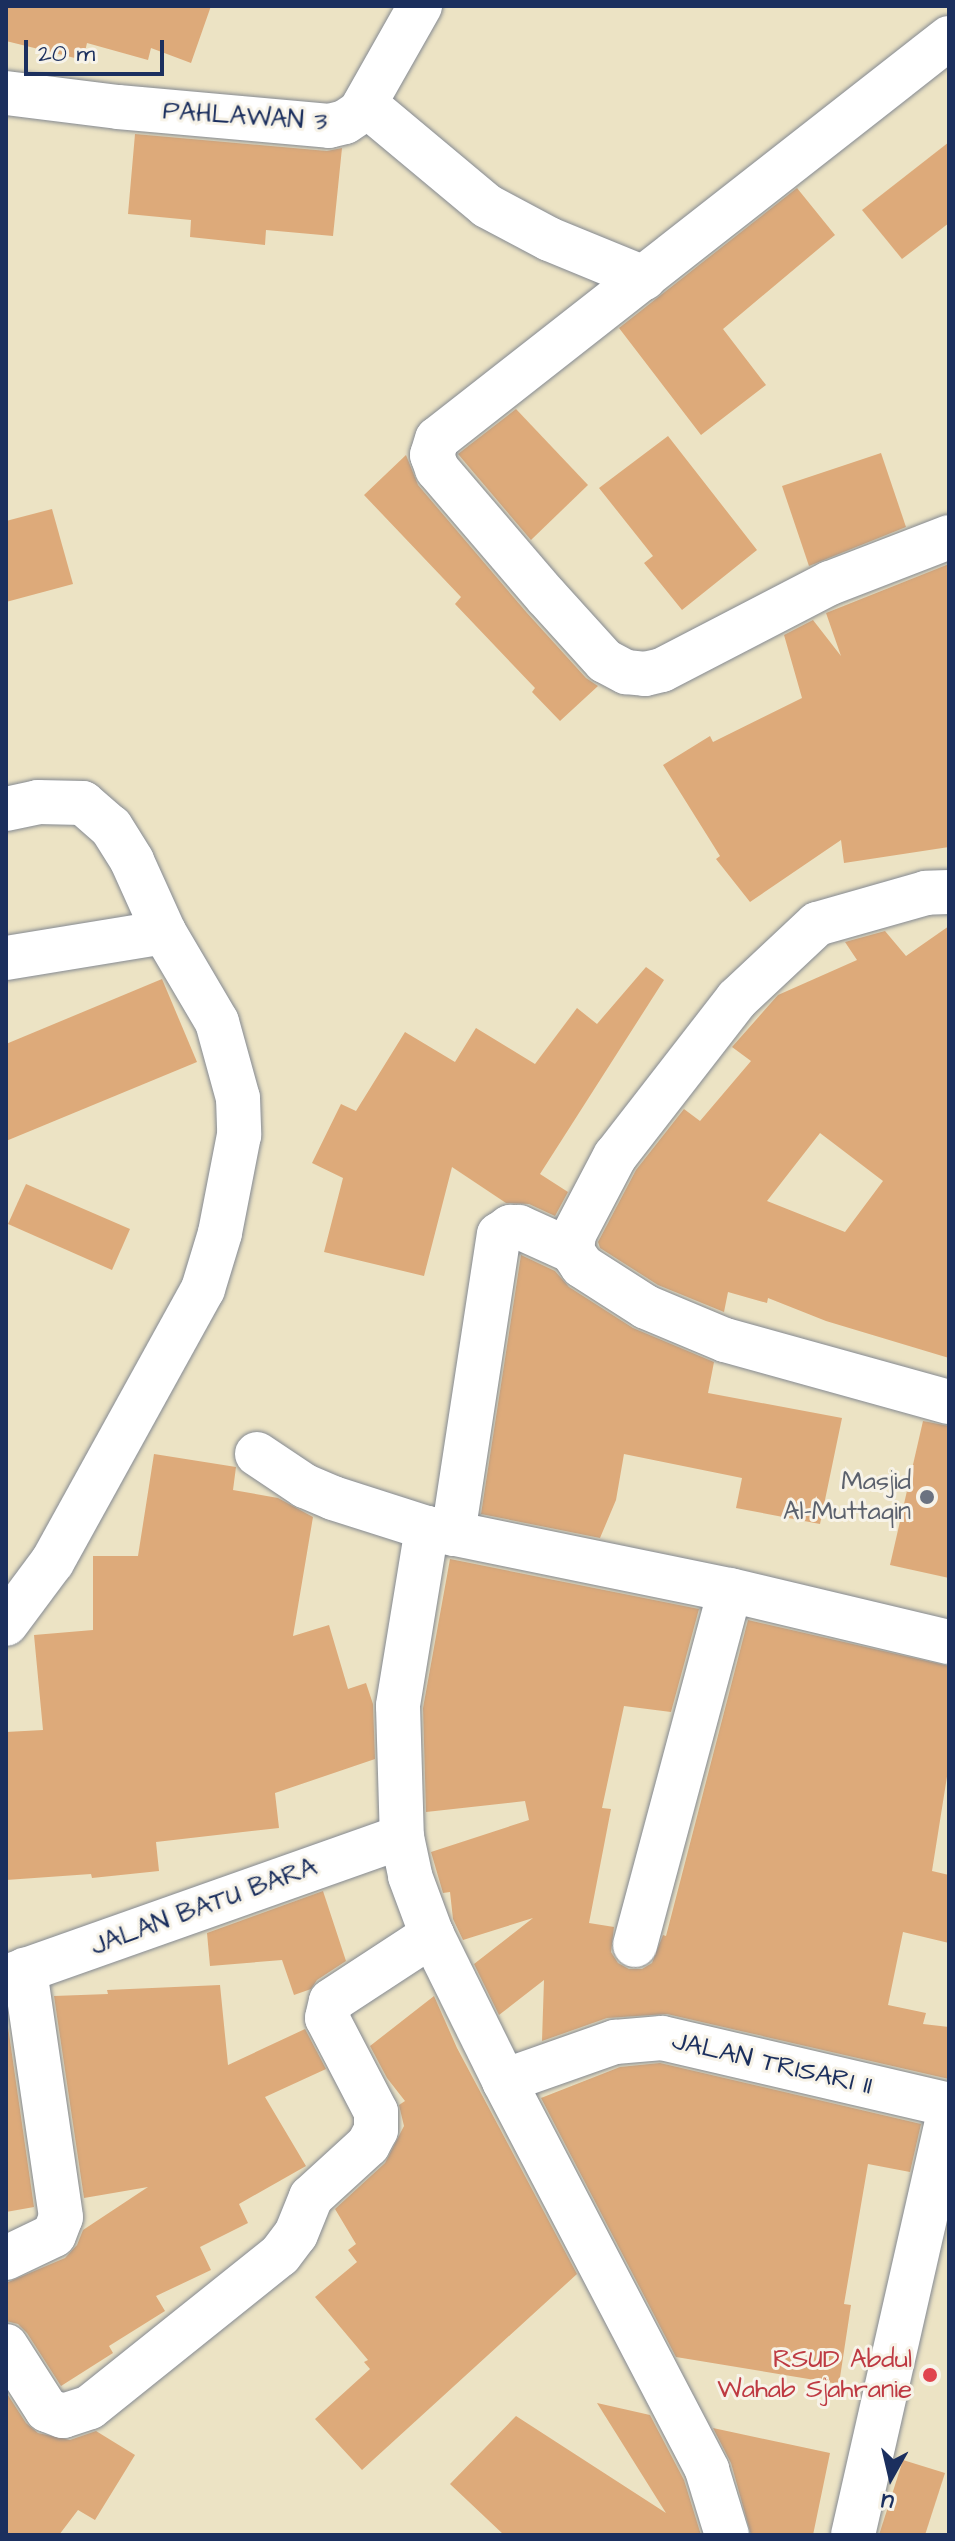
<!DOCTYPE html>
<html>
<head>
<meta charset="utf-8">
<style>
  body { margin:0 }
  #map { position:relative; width:955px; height:2541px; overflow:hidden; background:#ece3c4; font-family:"Architects Daughter",sans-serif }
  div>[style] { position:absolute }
  .building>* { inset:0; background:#ddaa7a }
  .roads { filter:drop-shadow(0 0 2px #848991) drop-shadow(0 0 2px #848991) }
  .street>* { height:44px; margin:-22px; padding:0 22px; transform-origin:22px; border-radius:22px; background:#fff }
  .dots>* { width:22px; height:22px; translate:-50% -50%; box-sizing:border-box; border:4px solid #f7f3e8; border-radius:50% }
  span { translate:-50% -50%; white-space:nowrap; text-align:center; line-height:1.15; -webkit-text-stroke:6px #f7f3e8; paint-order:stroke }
  .street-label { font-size:26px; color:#1b2f5e }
  .worship-label { font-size:26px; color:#5b616d }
  .right { translate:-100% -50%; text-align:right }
  .health-label { font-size:26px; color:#be3a42 }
  .frame { position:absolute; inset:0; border:8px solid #1b2f5e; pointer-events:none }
  .north { position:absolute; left:851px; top:2437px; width:80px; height:80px; -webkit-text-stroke:6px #f7f3e8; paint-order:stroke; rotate:188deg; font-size:22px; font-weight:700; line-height:32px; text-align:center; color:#1b2f5e }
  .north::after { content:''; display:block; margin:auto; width:28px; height:36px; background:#1b2f5e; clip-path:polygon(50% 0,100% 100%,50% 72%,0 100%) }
  .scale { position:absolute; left:24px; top:40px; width:140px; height:36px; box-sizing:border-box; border:4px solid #1b2f5e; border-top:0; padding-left:10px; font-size:24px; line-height:28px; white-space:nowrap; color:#1b2f5e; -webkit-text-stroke:6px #f7f3e8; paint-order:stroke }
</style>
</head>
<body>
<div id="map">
  <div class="building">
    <i style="clip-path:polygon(6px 6px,211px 6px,191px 63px,151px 48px,148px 60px,87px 43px,83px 60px,6px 41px)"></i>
    <i style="clip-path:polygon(135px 134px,327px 151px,342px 148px,333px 236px,266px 230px,265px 245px,190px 237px,191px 220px,128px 214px)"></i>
    <i style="clip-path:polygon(949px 142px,949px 223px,902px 259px,862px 210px)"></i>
    <i style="clip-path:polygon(797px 188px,835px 235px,723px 329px,766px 385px,701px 435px,619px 328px)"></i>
    <i style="clip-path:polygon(516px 409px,588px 485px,531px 540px,458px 454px)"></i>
    <i style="clip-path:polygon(668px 436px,757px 550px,682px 610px,644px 563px,653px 556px,599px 488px)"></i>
    <i style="clip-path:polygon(881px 453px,906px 527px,809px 566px,782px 486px)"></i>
    <i style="clip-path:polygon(406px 455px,418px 485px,527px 613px,586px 678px,598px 686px,560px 721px,532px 692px,535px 688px,455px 604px,461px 597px,364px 495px)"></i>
    <i style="clip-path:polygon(52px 509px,73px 584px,6px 602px,6px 521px)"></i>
    <i style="clip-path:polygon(949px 564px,949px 847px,844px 863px,841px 840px,750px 902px,716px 859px,720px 856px,663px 765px,710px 736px,713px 742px,802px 698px,784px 635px,813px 620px,841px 656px,826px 613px)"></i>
    <i style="clip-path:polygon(evenodd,949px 926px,949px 1358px,826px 1321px,768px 1298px,767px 1303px,728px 1292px,724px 1312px,658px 1285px,600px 1248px,598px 1242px,636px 1170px,684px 1109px,700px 1121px,751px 1061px,732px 1047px,778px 995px,857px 960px,845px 942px,885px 931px,906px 956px,949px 926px,820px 1133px,883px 1181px,845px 1232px,767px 1201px,820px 1133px)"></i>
    <i style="clip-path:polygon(646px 967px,664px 980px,540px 1174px,568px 1192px,555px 1216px,529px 1204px,506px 1203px,452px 1167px,424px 1276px,324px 1252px,343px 1178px,312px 1163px,341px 1104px,356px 1111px,405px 1032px,455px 1062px,476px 1028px,535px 1064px,577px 1008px,597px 1024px)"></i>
    <i style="clip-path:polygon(162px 979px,197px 1062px,6px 1141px,6px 1044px)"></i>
    <i style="clip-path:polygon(26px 1184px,130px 1229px,112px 1270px,8px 1224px)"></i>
    <i style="clip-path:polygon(521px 1255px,555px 1271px,569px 1287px,633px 1328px,714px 1362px,708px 1393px,842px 1418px,820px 1524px,736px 1508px,742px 1478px,624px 1454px,616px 1500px,600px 1538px,481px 1514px)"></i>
    <i style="clip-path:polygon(923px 1421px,949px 1426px,949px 1578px,890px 1565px)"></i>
    <i style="clip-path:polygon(154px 1454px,236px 1467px,233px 1490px,278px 1498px,313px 1517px,293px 1636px,329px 1625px,348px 1689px,366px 1683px,373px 1704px,375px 1759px,275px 1793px,279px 1828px,156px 1842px,159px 1871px,92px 1878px,91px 1874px,6px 1880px,6px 1732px,43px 1730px,34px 1635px,93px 1630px,93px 1556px,138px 1556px)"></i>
    <i style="clip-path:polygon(450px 1559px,699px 1609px,671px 1712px,624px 1706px,602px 1808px,611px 1809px,589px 1923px,614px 1927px,611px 1952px,618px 1963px,629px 1969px,642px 1969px,652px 1963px,663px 1935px,666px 1936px,748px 1620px,949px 1666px,949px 1764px,932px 1871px,949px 1875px,949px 1943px,903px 1932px,888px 2005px,926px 2013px,923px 2024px,949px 2027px,949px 2079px,667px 2014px,607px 2018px,542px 2041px,544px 1980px,499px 2015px,474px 1964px,533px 1918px,463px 1940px,453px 1919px,450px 1892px,443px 1893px,431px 1852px,529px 1820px,525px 1801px,426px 1812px,423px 1708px)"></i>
    <i style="clip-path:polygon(323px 1891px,346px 1961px,317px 1980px,311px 1989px,294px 1995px,282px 1960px,210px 1966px,207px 1933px)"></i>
    <i style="clip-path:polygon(220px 1985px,228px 2065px,305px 2029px,326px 2069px,265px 2097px,306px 2166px,239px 2204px,248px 2223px,200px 2247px,211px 2270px,156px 2296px,165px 2311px,109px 2346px,113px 2353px,61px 2386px,27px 2333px,18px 2324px,6px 2321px,6px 2283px,65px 2258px,77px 2245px,83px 2230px,148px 2187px,84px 2198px,54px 1996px,108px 1994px,107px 1990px)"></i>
    <i style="clip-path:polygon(434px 1996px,457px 2048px,577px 2274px,362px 2470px,315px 2419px,370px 2369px,364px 2362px,368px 2360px,315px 2297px,357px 2262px,348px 2250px,356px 2244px,335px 2209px,385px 2163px,404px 2126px,399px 2105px,405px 2101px,387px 2078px,370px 2046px)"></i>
    <i style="clip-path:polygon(6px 2013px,34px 2207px,6px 2212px)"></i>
    <i style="clip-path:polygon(660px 2063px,921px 2124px,910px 2172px,868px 2164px,844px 2304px,851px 2305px,839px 2384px,676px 2357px,541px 2098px,620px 2067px)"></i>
    <i style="clip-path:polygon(6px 2392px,26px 2423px,38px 2433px,70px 2440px,96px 2431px,135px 2455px,95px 2520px,78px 2510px,59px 2535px,6px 2535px)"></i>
    <i style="clip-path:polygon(597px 2403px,650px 2415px,684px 2480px,701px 2535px,504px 2535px,450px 2484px,516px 2416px,666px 2513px)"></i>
    <i style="clip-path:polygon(713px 2428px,830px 2453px,813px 2535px,751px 2535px,731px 2463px)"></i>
    <i style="clip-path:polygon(903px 2460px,945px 2473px,925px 2535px,879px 2535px)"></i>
  </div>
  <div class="roads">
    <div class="street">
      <i style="left:949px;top:38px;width:650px;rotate:141.93deg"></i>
      <i style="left:437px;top:439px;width:17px;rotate:107deg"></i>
      <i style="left:432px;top:455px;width:15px;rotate:70deg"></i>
      <i style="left:437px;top:469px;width:167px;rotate:49.4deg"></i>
      <i style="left:546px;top:596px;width:88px;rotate:47.8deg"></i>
      <i style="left:605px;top:661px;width:24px;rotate:28deg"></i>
      <i style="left:626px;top:672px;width:19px;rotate:6deg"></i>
      <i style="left:645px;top:674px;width:17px;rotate:-13deg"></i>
      <i style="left:662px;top:670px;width:189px;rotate:-27.4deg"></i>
      <i style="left:830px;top:583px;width:128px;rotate:-21.1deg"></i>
      <i style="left:6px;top:93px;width:113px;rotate:7.1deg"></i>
      <i style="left:118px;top:107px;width:212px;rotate:5.1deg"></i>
      <i style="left:329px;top:126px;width:16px;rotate:-14deg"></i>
      <i style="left:345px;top:122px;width:18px;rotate:-34deg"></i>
      <i style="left:360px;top:112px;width:122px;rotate:-60.5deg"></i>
      <i style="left:365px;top:104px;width:159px;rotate:39.9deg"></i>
      <i style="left:487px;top:206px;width:70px;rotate:28deg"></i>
      <i style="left:549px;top:239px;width:103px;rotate:22.3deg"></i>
      <i style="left:6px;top:809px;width:33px;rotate:-12deg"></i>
      <i style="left:38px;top:802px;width:45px;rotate:1.3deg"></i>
      <i style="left:83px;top:803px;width:37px;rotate:41deg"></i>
      <i style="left:111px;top:827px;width:40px;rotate:58deg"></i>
      <i style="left:132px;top:861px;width:78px;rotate:65.7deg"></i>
      <i style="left:164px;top:932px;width:104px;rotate:59.5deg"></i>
      <i style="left:217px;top:1022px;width:79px;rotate:74.6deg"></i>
      <i style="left:238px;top:1098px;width:37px;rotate:88deg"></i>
      <i style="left:239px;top:1135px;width:100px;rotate:101deg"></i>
      <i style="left:220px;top:1233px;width:59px;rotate:106.9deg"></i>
      <i style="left:203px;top:1289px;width:312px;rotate:118.9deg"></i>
      <i style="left:52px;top:1562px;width:77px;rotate:126.6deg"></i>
      <i style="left:949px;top:892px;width:23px;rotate:178deg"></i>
      <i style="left:926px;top:893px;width:113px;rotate:164.1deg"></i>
      <i style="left:817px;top:924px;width:110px;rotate:136.8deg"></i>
      <i style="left:737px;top:999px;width:199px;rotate:127.8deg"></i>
      <i style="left:615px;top:1156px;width:88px;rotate:117.7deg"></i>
      <i style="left:574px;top:1234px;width:17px;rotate:97deg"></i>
      <i style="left:572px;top:1251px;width:18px;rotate:56deg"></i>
      <i style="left:582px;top:1266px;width:76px;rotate:32.6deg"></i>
      <i style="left:646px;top:1307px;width:86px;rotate:22.7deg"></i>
      <i style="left:725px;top:1340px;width:232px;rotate:15.5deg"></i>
      <i style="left:6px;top:958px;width:160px;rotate:-9.3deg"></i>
      <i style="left:257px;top:1454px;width:58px;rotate:33.7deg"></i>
      <i style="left:305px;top:1486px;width:30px;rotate:23deg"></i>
      <i style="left:333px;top:1498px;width:99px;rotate:17.7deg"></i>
      <i style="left:427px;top:1528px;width:309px;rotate:11.6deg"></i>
      <i style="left:730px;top:1590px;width:225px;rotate:13.4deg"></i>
      <i style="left:427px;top:1528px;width:180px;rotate:99.3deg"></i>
      <i style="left:398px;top:1706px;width:131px;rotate:88.3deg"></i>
      <i style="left:402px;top:1837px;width:40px;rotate:78deg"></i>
      <i style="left:410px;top:1876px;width:63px;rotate:69.6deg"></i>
      <i style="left:432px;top:1935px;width:163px;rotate:63.7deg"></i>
      <i style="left:504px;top:2081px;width:439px;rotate:62.4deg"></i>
      <i style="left:707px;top:2470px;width:68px;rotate:72.9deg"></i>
      <i style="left:453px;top:1534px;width:303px;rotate:-81.3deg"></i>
      <i style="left:499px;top:1235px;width:14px;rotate:-36deg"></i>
      <i style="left:510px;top:1227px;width:9px"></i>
      <i style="left:519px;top:1227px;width:58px;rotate:24.4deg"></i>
      <i style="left:635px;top:1945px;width:367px;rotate:-75deg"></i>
      <i style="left:6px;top:1977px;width:420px;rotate:-19.5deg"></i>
      <i style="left:504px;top:2081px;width:118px;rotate:-19.4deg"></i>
      <i style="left:615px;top:2042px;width:47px;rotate:-4.9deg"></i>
      <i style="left:662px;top:2038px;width:295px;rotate:13.1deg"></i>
      <i style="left:6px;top:2258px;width:53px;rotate:-25.6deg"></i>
      <i style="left:54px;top:2235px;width:19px;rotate:-69deg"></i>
      <i style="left:61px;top:2217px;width:250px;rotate:-98.3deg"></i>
      <i style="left:6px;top:2346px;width:76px;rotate:57.4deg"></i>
      <i style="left:47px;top:2410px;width:17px;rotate:21deg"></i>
      <i style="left:63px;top:2416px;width:28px;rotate:-18deg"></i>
      <i style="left:90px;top:2407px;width:243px;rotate:-38.7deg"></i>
      <i style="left:280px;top:2255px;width:26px;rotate:-53deg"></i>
      <i style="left:296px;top:2234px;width:40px;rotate:-68deg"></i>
      <i style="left:311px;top:2197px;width:77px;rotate:-42.4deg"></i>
      <i style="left:368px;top:2145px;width:17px;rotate:-62deg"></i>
      <i style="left:376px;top:2130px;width:18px;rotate:-90deg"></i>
      <i style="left:376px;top:2112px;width:106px;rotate:-117.5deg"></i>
      <i style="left:327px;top:2018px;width:17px;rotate:-77deg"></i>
      <i style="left:331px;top:2001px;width:121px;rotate:-33.2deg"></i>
      <i style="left:853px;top:2535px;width:433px;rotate:-77.2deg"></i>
    </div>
  </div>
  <div class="dots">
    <i style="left:927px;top:1497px;background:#6b7280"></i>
    <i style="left:930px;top:2375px;background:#e0444e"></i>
  </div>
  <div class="street-label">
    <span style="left:245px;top:117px;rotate:4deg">PAHLAWAN 3</span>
    <span style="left:204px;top:1907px;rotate:-20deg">JALAN BATU BARA</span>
    <span style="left:772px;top:2064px;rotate:13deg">JALAN TRISARI II</span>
  </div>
  <div class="worship-label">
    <span class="right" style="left:911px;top:1497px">Masjid<br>Al-Muttaqin</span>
  </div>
  <div class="health-label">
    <span class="right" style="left:912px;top:2375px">RSUD Abdul<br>Wahab Sjahranie</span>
  </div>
  <div class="frame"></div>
  <div class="north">U</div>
  <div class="scale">20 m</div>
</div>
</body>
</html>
